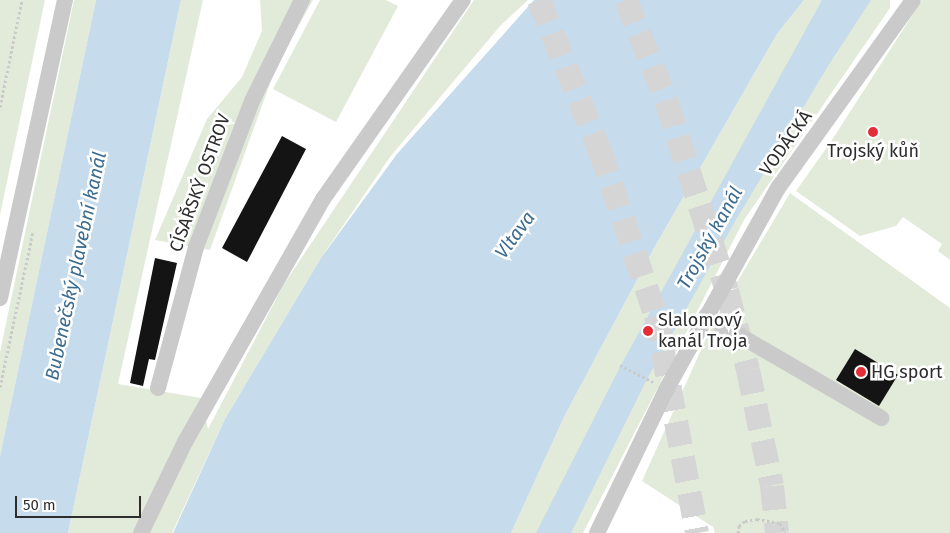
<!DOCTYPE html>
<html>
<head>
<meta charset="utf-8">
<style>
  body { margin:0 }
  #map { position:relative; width:950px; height:533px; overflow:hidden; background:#fff; font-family:"Fira Sans",sans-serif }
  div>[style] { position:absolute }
  .green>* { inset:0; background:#e2ebda }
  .water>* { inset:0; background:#c6dbeb }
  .building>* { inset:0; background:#141414 }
  .highway-tunnel>* { height:24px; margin-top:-12px; transform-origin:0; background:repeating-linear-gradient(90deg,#d5d5d5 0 24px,transparent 0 36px) }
  .path>* { height:3px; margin-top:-1.5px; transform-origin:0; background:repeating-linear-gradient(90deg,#cacaca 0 2.5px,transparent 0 5px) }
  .minor>* { height:16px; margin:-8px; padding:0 8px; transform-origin:8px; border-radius:8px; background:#cacaca }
  .dots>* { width:14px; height:14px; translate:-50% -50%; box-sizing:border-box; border:2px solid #fff; border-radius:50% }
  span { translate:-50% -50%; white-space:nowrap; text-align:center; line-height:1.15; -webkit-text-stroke:5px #fff; paint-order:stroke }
  .street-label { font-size:18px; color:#2d2d2d }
  .poi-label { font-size:18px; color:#2d2d2d }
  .left { translate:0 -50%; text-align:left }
  .water-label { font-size:19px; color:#3b6c8f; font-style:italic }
  .scale { position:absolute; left:15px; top:496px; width:126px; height:22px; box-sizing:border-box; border:2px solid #2d2d2d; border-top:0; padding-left:6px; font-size:15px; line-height:18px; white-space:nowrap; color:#2d2d2d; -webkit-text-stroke:4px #fff; paint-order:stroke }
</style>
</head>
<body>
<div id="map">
  <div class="green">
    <i style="clip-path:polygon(0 0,45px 0,0 215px)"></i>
    <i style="clip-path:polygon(74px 0,96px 0,0 456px,0 352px)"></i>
    <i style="clip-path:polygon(181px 0,203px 0,118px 384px,201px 398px,208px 429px,284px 284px,474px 0,528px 0,500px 26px,390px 157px,321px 258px,225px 419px,172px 533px,68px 533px)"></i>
    <i style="clip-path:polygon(260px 0,313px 0,277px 64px,210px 250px,155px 240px,207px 119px,242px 77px,262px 31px)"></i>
    <i style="clip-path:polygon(320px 0,386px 0,398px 6px,336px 122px,273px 89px)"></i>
    <i style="clip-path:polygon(804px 0,890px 0,890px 8px,744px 220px,583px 533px,511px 533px,566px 413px,654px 248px,777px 34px)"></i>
    <i style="clip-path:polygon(922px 0,950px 0,950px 260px,938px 251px,942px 244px,903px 217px,896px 226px,860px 236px,796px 191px,830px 143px)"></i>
    <i style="clip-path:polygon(790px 193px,950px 308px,950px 533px,715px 533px,713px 527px,642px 481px,714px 321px)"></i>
  </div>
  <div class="water">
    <i style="clip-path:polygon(96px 0,181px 0,68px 533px,0 533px,0 456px)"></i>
    <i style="clip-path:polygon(534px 0,804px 0,777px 34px,654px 248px,566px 413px,511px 533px,173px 533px,225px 419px,321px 258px,397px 154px)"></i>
    <i style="clip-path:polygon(822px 0,871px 0,828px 66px,737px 218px,647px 379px,571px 533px,536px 533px,621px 365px)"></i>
  </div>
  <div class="building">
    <i style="clip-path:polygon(282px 136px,306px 149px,247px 262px,222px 248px)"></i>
    <i style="clip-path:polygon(155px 258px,177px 263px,155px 360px,149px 359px,143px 386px,130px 383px)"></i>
    <i style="clip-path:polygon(855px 349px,898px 375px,879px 406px,836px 380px)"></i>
  </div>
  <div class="highway-tunnel">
    <i style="left:539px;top:0;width:163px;rotate:68deg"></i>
    <i style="left:600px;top:151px;width:174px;rotate:71.3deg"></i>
    <i style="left:656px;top:316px;width:221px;rotate:79.3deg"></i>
    <i style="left:626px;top:0;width:111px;rotate:68.3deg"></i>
    <i style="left:667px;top:103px;width:197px;rotate:72.3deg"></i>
    <i style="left:727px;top:291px;width:82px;rotate:75.1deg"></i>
    <i style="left:748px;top:370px;width:118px;rotate:78.3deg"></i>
    <i style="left:772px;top:486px;width:47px;rotate:83.9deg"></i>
  </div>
  <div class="path">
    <i style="left:0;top:107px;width:109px;rotate:-78.4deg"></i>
    <i style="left:620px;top:365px;width:37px;rotate:27deg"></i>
    <i style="left:0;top:387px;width:158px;rotate:-78deg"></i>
    <i style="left:738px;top:533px;width:7px;rotate:-82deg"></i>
    <i style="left:739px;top:526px;width:8px;rotate:-40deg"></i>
    <i style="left:745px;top:521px;width:12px;rotate:-9deg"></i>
    <i style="left:757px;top:519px;width:23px;rotate:10deg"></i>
    <i style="left:780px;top:523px;width:11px;rotate:63deg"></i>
  </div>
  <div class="minor">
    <i style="left:0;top:298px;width:305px;rotate:-77.7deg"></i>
    <i style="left:706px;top:316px;width:203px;rotate:30.2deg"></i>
    <i style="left:158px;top:388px;width:146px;rotate:-74.9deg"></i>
    <i style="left:196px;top:247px;width:156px;rotate:-69deg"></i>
    <i style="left:252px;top:101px;width:113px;rotate:-63.7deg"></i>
    <i style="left:141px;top:533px;width:101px;rotate:-64.2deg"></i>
    <i style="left:185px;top:442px;width:279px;rotate:-60.4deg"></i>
    <i style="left:323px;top:199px;width:243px;rotate:-54.9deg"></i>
    <i style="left:597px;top:533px;width:159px;rotate:-64.2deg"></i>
    <i style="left:666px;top:390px;width:231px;rotate:-61deg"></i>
    <i style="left:778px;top:188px;width:231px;rotate:-54.3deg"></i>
  </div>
  <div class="dots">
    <i style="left:873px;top:132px;background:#e52d36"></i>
    <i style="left:648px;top:331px;background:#e52d36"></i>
    <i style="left:861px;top:372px;background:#e52d36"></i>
  </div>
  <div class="street-label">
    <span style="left:786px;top:143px;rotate:-54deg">VODÁCKÁ</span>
    <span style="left:200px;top:183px;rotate:-70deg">CÍSAŘSKÝ OSTROV</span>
  </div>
  <div class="poi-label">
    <span style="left:873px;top:151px">Trojský kůň</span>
    <span class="left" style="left:658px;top:331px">Slalomový<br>kanál Troja</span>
    <span class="left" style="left:871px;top:372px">HG sport</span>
  </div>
  <div class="water-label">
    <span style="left:515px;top:235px;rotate:-54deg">Vltava</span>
    <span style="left:710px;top:238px;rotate:-61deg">Trojský kanál</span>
    <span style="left:76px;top:266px;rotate:-78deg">Bubenečský plavební kanál</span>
  </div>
  <div class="scale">50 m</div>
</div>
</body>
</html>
